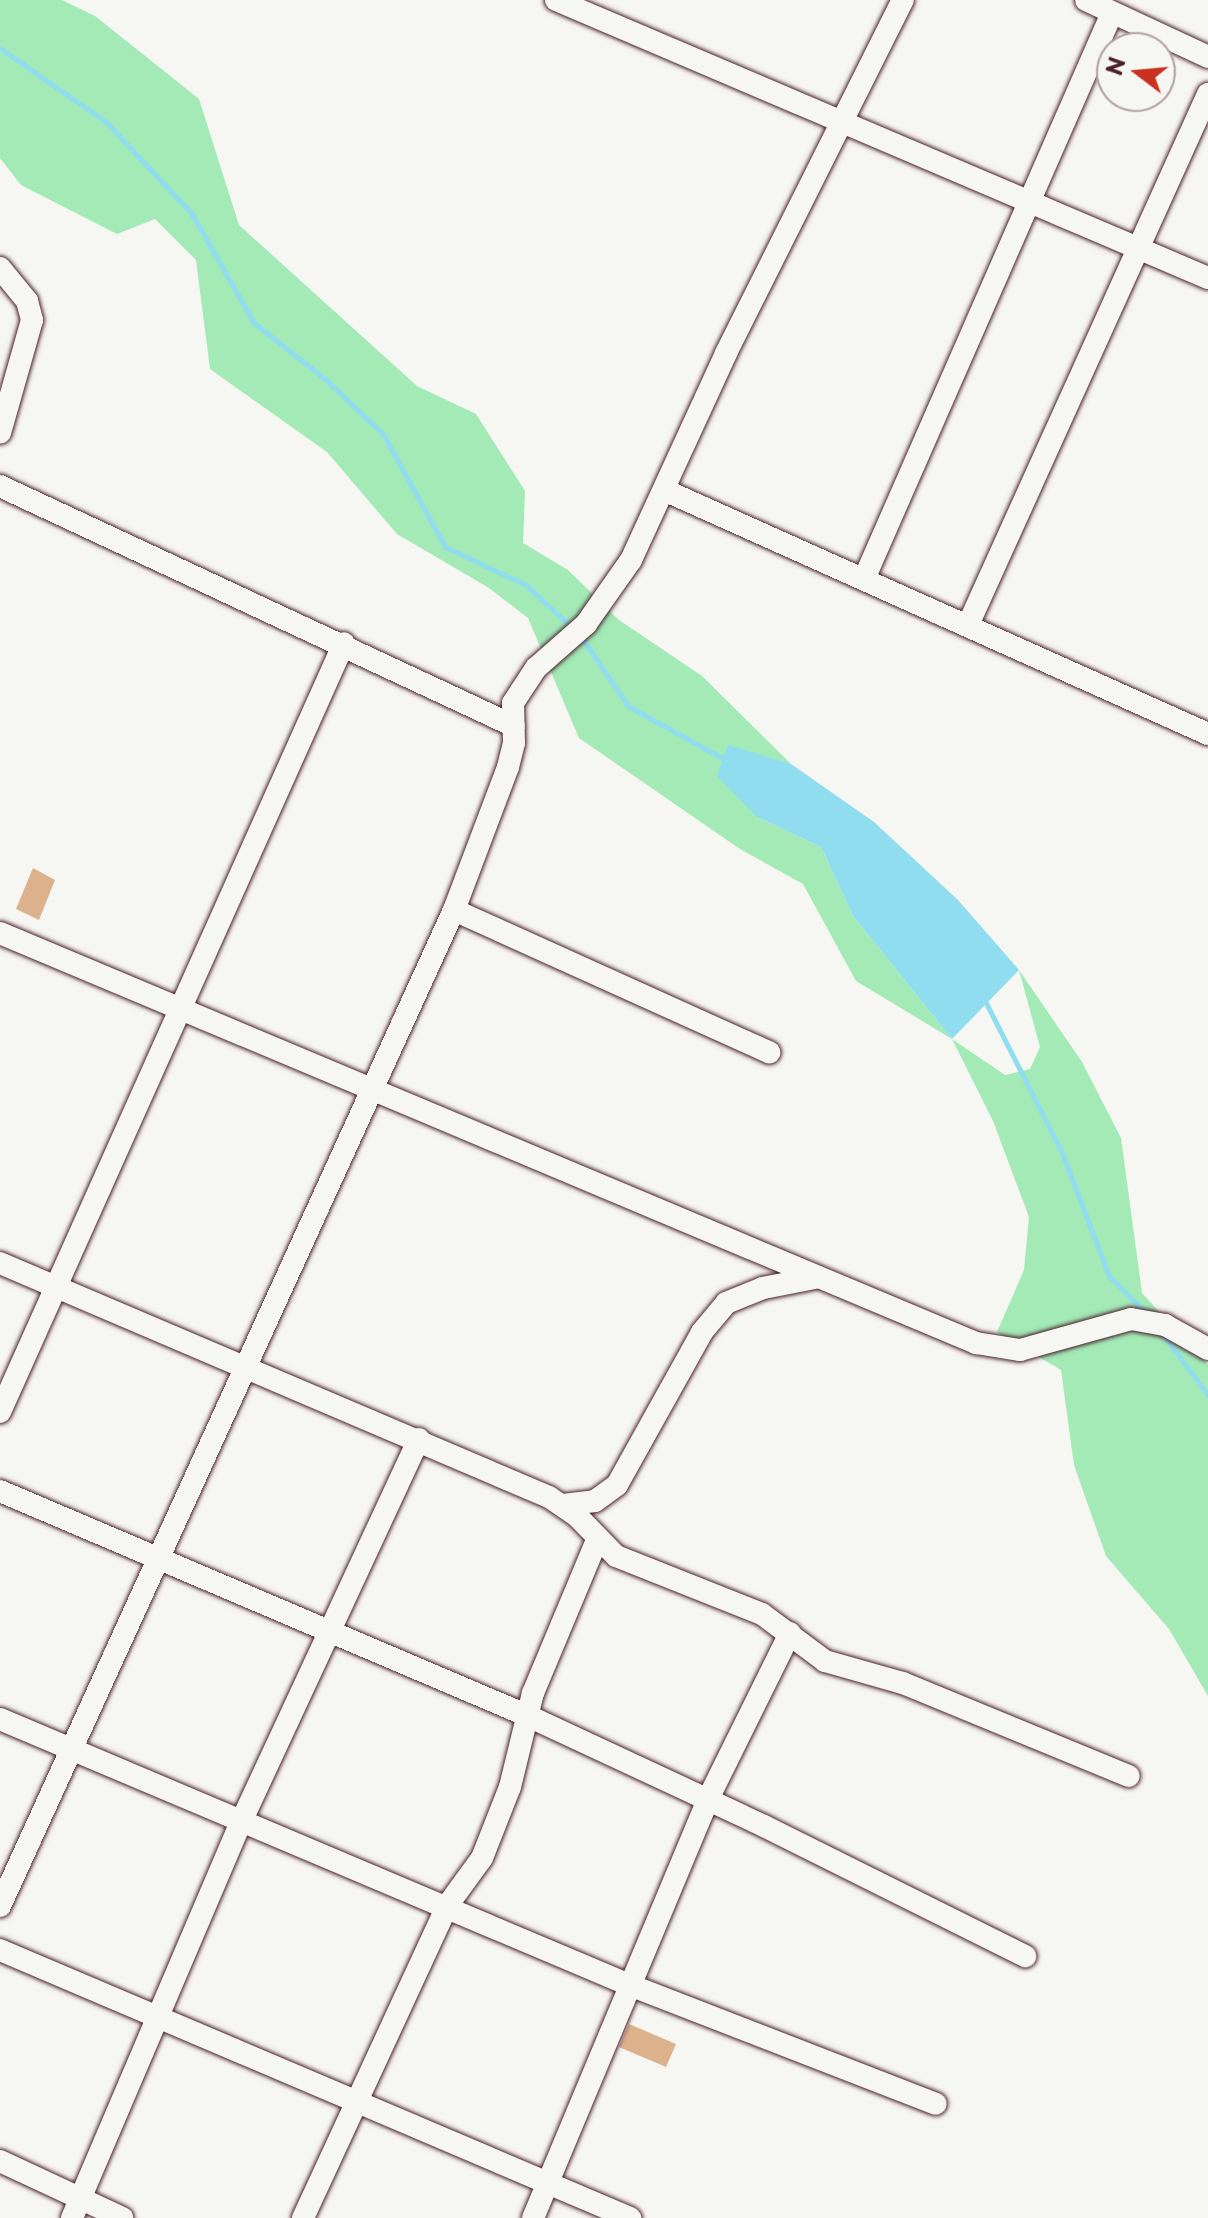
<!DOCTYPE html>
<html>
<head>
<meta charset="utf-8">
<style>
  body { margin:0 }
  #map { position:relative; width:1208px; height:2218px; overflow:hidden; background:#f6f6f2; font-family:"Playpen Sans",sans-serif }
  div>[style] { position:absolute }
  .green>* { inset:0; background:#a3eab7 }
  .water>* { inset:0; background:#8fddef }
  .stream>* { height:5px; margin:-2.5px; padding:0 2.5px; transform-origin:2.5px; border-radius:2.5px; background:#8fddef }
  .building>* { inset:0; background:#dbb28c }
  .roads { filter:drop-shadow(0 0 2px #4a1f2b) drop-shadow(0 0 2px #4a1f2b) }
  .minor>* { height:22px; margin:-11px; padding:0 11px; transform-origin:11px; border-radius:11px; background:#f6f6f2 }
  span { translate:-50% -50%; white-space:nowrap; text-align:center; line-height:1.15; -webkit-text-stroke:7px #f6f6f2; paint-order:stroke }
  .north { position:absolute; left:1096px; top:32px; width:80px; height:80px; box-sizing:border-box; background:#f6f6f2; border:2px solid #b1a0a2; border-radius:50%; rotate:286deg; font-size:22px; font-weight:700; line-height:32px; text-align:center; color:#4a1f2b }
  .north::after { content:''; display:block; margin:auto; width:28px; height:36px; background:#c8321e; clip-path:polygon(50% 0,100% 100%,50% 72%,0 100%) }
</style>
</head>
<body>
<div id="map">
  <div class="green">
    <i style="clip-path:polygon(0 0,62px 0,95px 16px,199px 99px,239px 225px,417px 386px,476px 414px,525px 491px,523px 543px,568px 570px,619px 620px,702px 676px,791px 764px,728px 746px,757px 817px,821px 847px,853px 916px,952px 1039px,1005px 1075px,1030px 1069px,1040px 1047px,1019px 970px,1082px 1062px,1121px 1138px,1142px 1293px,1208px 1365px,1208px 1696px,1169px 1629px,1106px 1556px,1074px 1465px,1061px 1370px,997px 1332px,1024px 1270px,1029px 1217px,993px 1121px,952px 1039px,856px 981px,803px 884px,740px 849px,579px 738px,528px 618px,489px 588px,397px 534px,327px 452px,210px 369px,196px 260px,155px 219px,117px 234px,21px 185px,0 158px)"></i>
  </div>
  <div class="water">
    <i style="clip-path:polygon(728px 745px,791px 764px,874px 822px,958px 900px,1019px 970px,952px 1039px,853px 916px,821px 847px,757px 817px,717px 776px)"></i>
  </div>
  <div class="stream">
    <i style="left:0;top:48px;width:129px;rotate:34.9deg"></i>
    <i style="left:106px;top:122px;width:126px;rotate:46.9deg"></i>
    <i style="left:192px;top:214px;width:125px;rotate:60.4deg"></i>
    <i style="left:254px;top:323px;width:90px;rotate:38.3deg"></i>
    <i style="left:325px;top:379px;width:80px;rotate:43.5deg"></i>
    <i style="left:383px;top:434px;width:129px;rotate:61.2deg"></i>
    <i style="left:445px;top:547px;width:89px;rotate:25.1deg"></i>
    <i style="left:526px;top:585px;width:63px;rotate:43.1deg"></i>
    <i style="left:582px;top:638px;width:82px;rotate:55.9deg"></i>
    <i style="left:628px;top:706px;width:115px;rotate:29deg"></i>
    <i style="left:984px;top:999px;width:173px;rotate:63.1deg"></i>
    <i style="left:1062px;top:1153px;width:132px;rotate:69.1deg"></i>
    <i style="left:1109px;top:1276px;width:54px;rotate:45deg"></i>
    <i style="left:1163px;top:1335px;width:75px;rotate:53.1deg"></i>
  </div>
  <div class="building">
    <i style="clip-path:polygon(33px 868px,55px 880px,39px 920px,16px 909px)"></i>
    <i style="clip-path:polygon(629px 2024px,676px 2044px,666px 2067px,619px 2047px)"></i>
  </div>
  <div class="roads">
    <div class="minor">
      <i style="left:556px;top:0;width:709px;rotate:23.09deg"></i>
      <i style="left:1086px;top:0;width:135px;rotate:25deg"></i>
      <i style="left:0;top:268px;width:43px;rotate:50.7deg"></i>
      <i style="left:27px;top:301px;width:20px;rotate:75deg"></i>
      <i style="left:32px;top:320px;width:117px;rotate:105.8deg"></i>
      <i style="left:0;top:486px;width:567px;rotate:25.03deg"></i>
      <i style="left:664px;top:490px;width:596px;rotate:24.16deg"></i>
      <i style="left:864px;top:579px;width:618px;rotate:-66.34deg"></i>
      <i style="left:968px;top:625px;width:583px;rotate:-65.68deg"></i>
      <i style="left:454px;top:910px;width:346px;rotate:24.3deg"></i>
      <i style="left:0;top:933px;width:1059px;rotate:22.79deg"></i>
      <i style="left:976px;top:1343px;width:45px;rotate:9deg"></i>
      <i style="left:1020px;top:1350px;width:115px;rotate:-15.6deg"></i>
      <i style="left:1131px;top:1319px;width:35px;rotate:10deg"></i>
      <i style="left:1165px;top:1325px;width:49px;rotate:29.2deg"></i>
      <i style="left:0;top:1263px;width:597px;rotate:23.09deg"></i>
      <i style="left:549px;top:1497px;width:34px;rotate:34deg"></i>
      <i style="left:577px;top:1516px;width:56px;rotate:45.7deg"></i>
      <i style="left:616px;top:1556px;width:157px;rotate:21.7deg"></i>
      <i style="left:762px;top:1614px;width:79px;rotate:36.7deg"></i>
      <i style="left:825px;top:1661px;width:81px;rotate:15.8deg"></i>
      <i style="left:903px;top:1683px;width:244px;rotate:22.4deg"></i>
      <i style="left:0;top:1412px;width:842px;rotate:-65.9deg"></i>
      <i style="left:0;top:1491px;width:572px;rotate:23.07deg"></i>
      <i style="left:526px;top:1715px;width:263px;rotate:25deg"></i>
      <i style="left:764px;top:1826px;width:292px;rotate:26.5deg"></i>
      <i style="left:563px;top:1505px;width:32px;rotate:-7deg"></i>
      <i style="left:595px;top:1501px;width:27px;rotate:-36deg"></i>
      <i style="left:617px;top:1485px;width:175px;rotate:-60.9deg"></i>
      <i style="left:702px;top:1332px;width:38px;rotate:-50deg"></i>
      <i style="left:726px;top:1303px;width:40px;rotate:-22deg"></i>
      <i style="left:763px;top:1288px;width:52px;rotate:-11.1deg"></i>
      <i style="left:0;top:1719px;width:681px;rotate:22.91deg"></i>
      <i style="left:627px;top:1984px;width:331px;rotate:21.2deg"></i>
      <i style="left:0;top:1906px;width:1095px;rotate:-65.5deg"></i>
      <i style="left:454px;top:910px;width:153px;rotate:-69.3deg"></i>
      <i style="left:508px;top:767px;width:25px;rotate:-76deg"></i>
      <i style="left:514px;top:743px;width:40px;rotate:-91.4deg"></i>
      <i style="left:513px;top:703px;width:42px;rotate:-56.7deg"></i>
      <i style="left:536px;top:668px;width:67px;rotate:-41.3deg"></i>
      <i style="left:586px;top:624px;width:78px;rotate:-54.9deg"></i>
      <i style="left:631px;top:560px;width:228px;rotate:-65.3deg"></i>
      <i style="left:726px;top:353px;width:395px;rotate:-63.4deg"></i>
      <i style="left:0;top:1950px;width:685px;rotate:23.04deg"></i>
      <i style="left:0;top:2161px;width:135px;rotate:25deg"></i>
      <i style="left:72px;top:2218px;width:433px;rotate:-66.9deg"></i>
      <i style="left:242px;top:1820px;width:420px;rotate:-65.1deg"></i>
      <i style="left:303px;top:2218px;width:344px;rotate:-65.2deg"></i>
      <i style="left:447px;top:1906px;width:59px;rotate:-53.9deg"></i>
      <i style="left:482px;top:1858px;width:76px;rotate:-68.5deg"></i>
      <i style="left:510px;top:1787px;width:97px;rotate:-76.3deg"></i>
      <i style="left:533px;top:1693px;width:166px;rotate:-67.3deg"></i>
      <i style="left:533px;top:2218px;width:454px;rotate:-67.3deg"></i>
      <i style="left:708px;top:1799px;width:185px;rotate:-63.7deg"></i>
    </div>
  </div>
  <div class="north">N</div>
</div>
</body>
</html>
